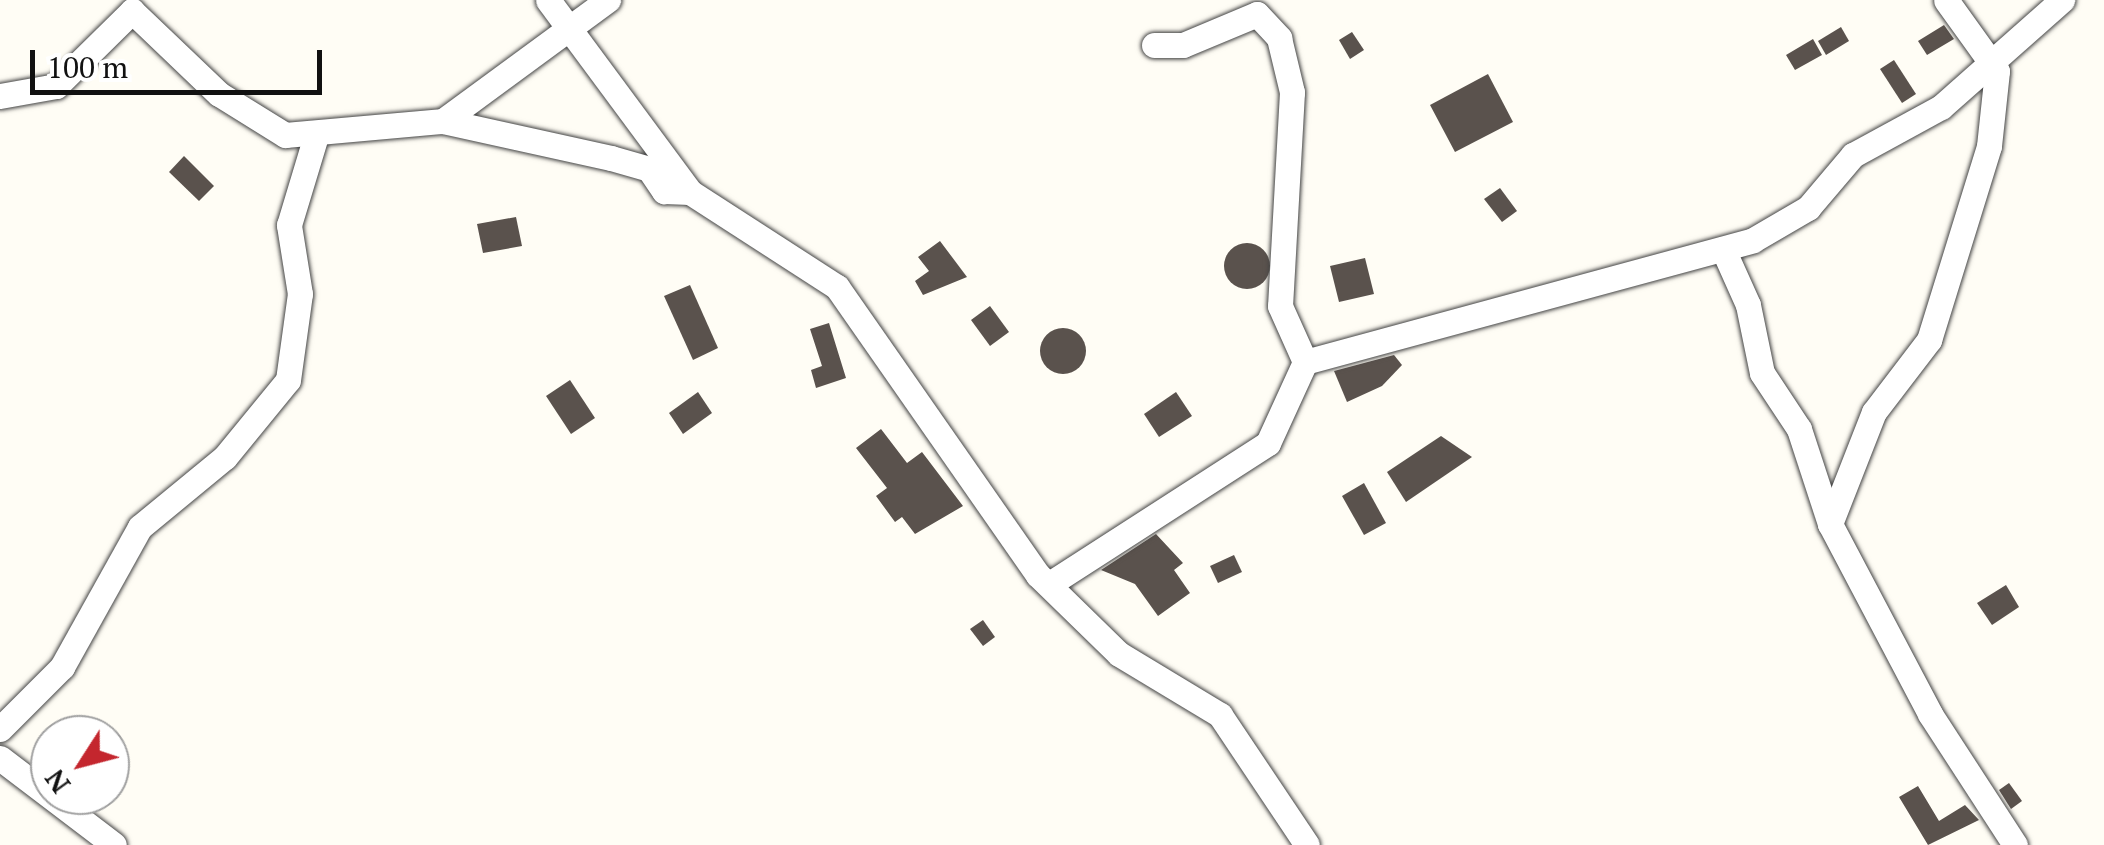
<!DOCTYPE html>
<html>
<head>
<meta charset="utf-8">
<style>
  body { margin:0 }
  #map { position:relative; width:2104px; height:845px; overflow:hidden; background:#fffdf5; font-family:"PT Serif",serif }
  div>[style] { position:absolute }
  .building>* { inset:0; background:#5a524d }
  .round { border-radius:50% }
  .roads { filter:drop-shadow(0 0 2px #444) drop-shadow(0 0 2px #444) }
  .minor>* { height:25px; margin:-12.5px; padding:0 12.5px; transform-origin:12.5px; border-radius:12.5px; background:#fff }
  span { translate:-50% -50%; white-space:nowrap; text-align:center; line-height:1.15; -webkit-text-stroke:10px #fff; paint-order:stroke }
  .north { position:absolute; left:30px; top:715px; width:100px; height:100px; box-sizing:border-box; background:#fff; border:2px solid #a0a0a0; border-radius:50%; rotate:234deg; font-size:28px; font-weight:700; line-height:40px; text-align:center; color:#111 }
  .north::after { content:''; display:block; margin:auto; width:35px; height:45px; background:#c4262e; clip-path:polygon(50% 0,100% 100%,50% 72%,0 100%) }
  .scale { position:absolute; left:30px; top:50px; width:292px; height:45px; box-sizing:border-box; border:5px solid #111; border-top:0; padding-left:12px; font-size:30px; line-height:35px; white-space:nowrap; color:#111; -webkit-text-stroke:8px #fff; paint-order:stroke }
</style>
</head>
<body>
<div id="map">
  <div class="building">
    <i style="clip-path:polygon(1944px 25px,1954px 39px,1927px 55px,1918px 41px)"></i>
    <i style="clip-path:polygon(1841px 27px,1849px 41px,1826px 55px,1818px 41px)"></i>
    <i style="clip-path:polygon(1352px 32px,1364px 50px,1350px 59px,1339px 40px)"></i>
    <i style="clip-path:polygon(1813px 39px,1822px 55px,1795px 70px,1786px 55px)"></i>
    <i style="clip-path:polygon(1894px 60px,1916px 94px,1902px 103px,1880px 69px)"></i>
    <i style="clip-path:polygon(1488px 74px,1513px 122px,1455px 152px,1430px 105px)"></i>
    <i style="clip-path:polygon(184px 156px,214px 186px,199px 201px,169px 172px)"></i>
    <i style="clip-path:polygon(1500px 188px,1517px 211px,1502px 222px,1484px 199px)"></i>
    <i style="clip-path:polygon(516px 217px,522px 246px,483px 253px,477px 224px)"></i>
    <i style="clip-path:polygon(940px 241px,967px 277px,923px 295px,915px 281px,929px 271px,918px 257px)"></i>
    <i class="round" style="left:1224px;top:243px;width:46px;height:46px"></i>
    <i style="clip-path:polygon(1365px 258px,1374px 294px,1339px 302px,1330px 266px)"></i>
    <i style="clip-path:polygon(690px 285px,718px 348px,693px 360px,664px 296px)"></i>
    <i style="clip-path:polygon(990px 306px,1009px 332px,990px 346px,971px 320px)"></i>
    <i style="clip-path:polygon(829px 323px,846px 378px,816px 388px,811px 370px,822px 366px,810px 329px)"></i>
    <i class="round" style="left:1040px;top:328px;width:46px;height:46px"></i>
    <i style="clip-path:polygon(1394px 355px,1402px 365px,1382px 386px,1347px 402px,1334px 371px)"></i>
    <i style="clip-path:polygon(570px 380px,595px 418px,571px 434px,546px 396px)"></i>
    <i style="clip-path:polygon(698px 392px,712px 413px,683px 434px,669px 413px)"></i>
    <i style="clip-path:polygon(1176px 392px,1192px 416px,1159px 437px,1144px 414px)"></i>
    <i style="clip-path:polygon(881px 429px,907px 463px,922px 452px,963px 506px,915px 534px,902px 517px,895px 522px,876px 496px,887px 488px,856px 448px)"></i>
    <i style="clip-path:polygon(1441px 436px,1472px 457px,1406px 502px,1387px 472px)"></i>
    <i style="clip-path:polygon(1364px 483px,1386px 523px,1364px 535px,1342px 496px)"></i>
    <i style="clip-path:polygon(1156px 534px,1183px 563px,1174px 570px,1190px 593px,1158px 616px,1135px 584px,1101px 570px)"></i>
    <i style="clip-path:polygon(1234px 555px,1242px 572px,1218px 583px,1210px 566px)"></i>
    <i style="clip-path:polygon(2006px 585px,2019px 607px,1992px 625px,1977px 603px)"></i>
    <i style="clip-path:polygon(983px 620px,995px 637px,983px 646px,970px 629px)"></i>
    <i style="clip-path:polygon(2009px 783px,2022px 801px,2011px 809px,1999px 790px)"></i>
    <i style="clip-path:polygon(1918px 786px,1939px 821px,1965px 805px,1979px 820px,1928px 845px,1899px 797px)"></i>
  </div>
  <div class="roads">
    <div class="minor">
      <i style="left:548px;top:0;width:239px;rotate:53.5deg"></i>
      <i style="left:690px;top:192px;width:175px;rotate:32.9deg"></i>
      <i style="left:837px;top:287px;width:351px;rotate:55.1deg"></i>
      <i style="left:1038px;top:575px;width:113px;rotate:44.3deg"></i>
      <i style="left:1119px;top:654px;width:118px;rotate:31.1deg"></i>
      <i style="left:1220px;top:715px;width:156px;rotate:56.2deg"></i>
      <i style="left:1154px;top:45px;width:29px"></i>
      <i style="left:1183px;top:45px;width:80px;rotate:-22.7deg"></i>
      <i style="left:1257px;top:14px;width:33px;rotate:47deg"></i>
      <i style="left:1279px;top:38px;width:56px;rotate:76.5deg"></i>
      <i style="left:1292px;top:92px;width:214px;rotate:93.2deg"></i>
      <i style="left:1280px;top:306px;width:61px;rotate:65.9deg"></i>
      <i style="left:0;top:96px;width:57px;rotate:-10.1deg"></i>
      <i style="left:56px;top:86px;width:107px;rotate:-44.6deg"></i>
      <i style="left:132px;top:11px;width:120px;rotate:43.7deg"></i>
      <i style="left:219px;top:94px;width:78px;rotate:31.8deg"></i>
      <i style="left:285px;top:135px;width:159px;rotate:-5.1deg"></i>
      <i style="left:443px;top:121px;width:172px;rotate:12.4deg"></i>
      <i style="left:611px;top:158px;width:40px;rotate:16deg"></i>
      <i style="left:649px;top:169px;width:27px;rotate:56deg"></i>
      <i style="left:664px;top:191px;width:26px;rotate:2deg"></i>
      <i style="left:443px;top:121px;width:205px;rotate:-36.3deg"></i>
      <i style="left:1723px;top:249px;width:61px;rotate:65.9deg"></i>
      <i style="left:1748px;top:305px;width:69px;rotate:78.4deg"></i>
      <i style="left:1762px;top:373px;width:67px;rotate:56.5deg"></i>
      <i style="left:1799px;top:429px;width:100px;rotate:71.9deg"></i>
      <i style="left:1830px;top:524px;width:215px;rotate:62.2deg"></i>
      <i style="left:1930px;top:714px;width:156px;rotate:57deg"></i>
      <i style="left:1830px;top:524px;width:120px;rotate:-68.6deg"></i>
      <i style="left:1874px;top:412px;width:91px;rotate:-52.6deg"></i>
      <i style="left:1929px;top:340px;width:203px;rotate:-72.8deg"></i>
      <i style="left:1989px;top:146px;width:75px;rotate:-83.9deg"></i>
      <i style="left:1997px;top:71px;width:87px;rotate:-125.7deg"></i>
      <i style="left:1051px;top:583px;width:258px;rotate:-32.8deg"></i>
      <i style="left:1268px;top:443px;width:89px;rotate:-65.4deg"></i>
      <i style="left:1305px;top:362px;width:464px;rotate:-15.2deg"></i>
      <i style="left:1753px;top:240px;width:64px;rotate:-30.2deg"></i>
      <i style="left:1808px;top:208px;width:70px;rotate:-49.7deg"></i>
      <i style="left:1853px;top:155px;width:100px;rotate:-28.6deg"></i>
      <i style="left:1941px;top:107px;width:162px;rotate:-41.5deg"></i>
      <i style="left:0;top:729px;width:88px;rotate:-45deg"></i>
      <i style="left:62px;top:667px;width:160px;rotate:-60.9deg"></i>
      <i style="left:140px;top:527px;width:110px;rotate:-39.5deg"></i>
      <i style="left:225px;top:457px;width:99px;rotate:-50.7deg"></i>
      <i style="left:288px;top:380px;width:87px;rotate:-82.1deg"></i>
      <i style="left:300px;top:294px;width:70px;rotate:-99.1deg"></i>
      <i style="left:289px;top:225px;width:90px;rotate:-73.2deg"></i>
      <i style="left:0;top:758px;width:143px;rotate:37.3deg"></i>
    </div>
  </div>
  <div class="north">N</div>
  <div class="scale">100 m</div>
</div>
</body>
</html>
